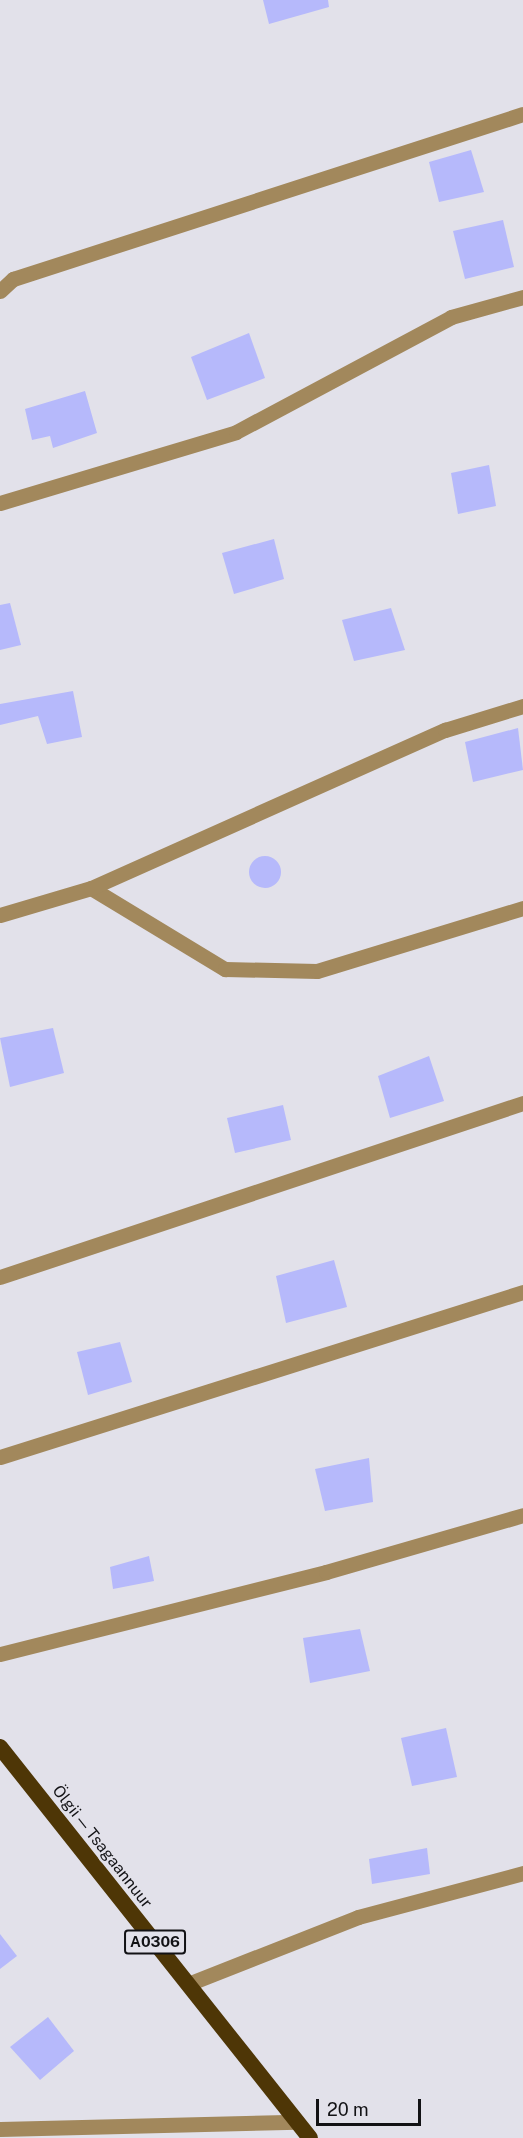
<!DOCTYPE html>
<html>
<head>
<meta charset="utf-8">
<style>
  body { margin:0 }
  #map { position:relative; width:523px; height:2138px; overflow:hidden; background:#e2e1ea; font-family:"Public Sans",sans-serif }
  div>[style] { position:absolute }
  .building>* { inset:0; background:#b6b9fb }
  .round { border-radius:50% }
  .minor>* { height:15px; margin:-7.5px; padding:0 7.5px; transform-origin:7.5px; border-radius:7.5px; background:#a2885c }
  .trunk>* { height:16px; margin:-8px; padding:0 8px; transform-origin:8px; border-radius:8px; background:#4e3606 }
  span { translate:-50% -50%; white-space:nowrap; text-align:center; line-height:1.15; -webkit-text-stroke:5px #e2e1ea; paint-order:stroke }
  .shield-label span { padding:2px 4px; background:#e2e1ea; border:2px solid; border-radius:4px; -webkit-text-stroke-width:0 }
  .shield-label { font-size:15px; color:#121215; font-weight:700 }
  .street-label { font-size:16px; color:#121215 }
  .scale { position:absolute; left:316px; top:2099px; width:105px; height:27px; box-sizing:border-box; border:3px solid #121215; border-top:0; padding-left:8px; font-size:18px; line-height:21px; white-space:nowrap; color:#121215; -webkit-text-stroke:4px #e2e1ea; paint-order:stroke }
</style>
</head>
<body>
<div id="map">
  <div class="building">
    <i style="clip-path:polygon(263px 0,328px 0,329px 7px,269px 24px)"></i>
    <i style="clip-path:polygon(471px 150px,484px 192px,439px 202px,429px 162px)"></i>
    <i style="clip-path:polygon(503px 220px,514px 267px,465px 279px,453px 231px)"></i>
    <i style="clip-path:polygon(249px 333px,265px 378px,207px 400px,191px 357px)"></i>
    <i style="clip-path:polygon(85px 391px,97px 433px,53px 448px,50px 436px,32px 440px,25px 409px)"></i>
    <i style="clip-path:polygon(489px 465px,496px 506px,458px 514px,451px 473px)"></i>
    <i style="clip-path:polygon(274px 539px,284px 579px,234px 594px,222px 553px)"></i>
    <i style="clip-path:polygon(10px 603px,21px 645px,0 650px,0 605px)"></i>
    <i style="clip-path:polygon(391px 608px,405px 650px,354px 661px,342px 620px)"></i>
    <i style="clip-path:polygon(73px 691px,82px 737px,47px 744px,38px 716px,0 725px,0 704px)"></i>
    <i style="clip-path:polygon(518px 728px,523px 770px,473px 782px,465px 742px)"></i>
    <i class="round" style="left:249px;top:856px;width:32px;height:32px"></i>
    <i style="clip-path:polygon(53px 1028px,64px 1073px,10px 1087px,0 1038px)"></i>
    <i style="clip-path:polygon(429px 1056px,444px 1101px,390px 1118px,378px 1076px)"></i>
    <i style="clip-path:polygon(283px 1105px,291px 1140px,235px 1153px,227px 1118px)"></i>
    <i style="clip-path:polygon(334px 1260px,347px 1307px,286px 1323px,276px 1276px)"></i>
    <i style="clip-path:polygon(120px 1342px,132px 1382px,88px 1395px,77px 1352px)"></i>
    <i style="clip-path:polygon(369px 1458px,373px 1502px,325px 1511px,315px 1469px)"></i>
    <i style="clip-path:polygon(149px 1556px,154px 1581px,113px 1589px,110px 1567px)"></i>
    <i style="clip-path:polygon(360px 1629px,370px 1671px,310px 1683px,303px 1638px)"></i>
    <i style="clip-path:polygon(446px 1728px,457px 1777px,412px 1786px,401px 1738px)"></i>
    <i style="clip-path:polygon(427px 1848px,430px 1874px,372px 1884px,369px 1859px)"></i>
    <i style="clip-path:polygon(0 1934px,17px 1956px,0 1969px)"></i>
    <i style="clip-path:polygon(48px 2017px,74px 2051px,40px 2080px,10px 2047px)"></i>
  </div>
  <div class="minor">
    <i style="left:0;top:291px;width:18px;rotate:-43deg"></i>
    <i style="left:13px;top:279px;width:536px;rotate:-17.93deg"></i>
    <i style="left:0;top:503px;width:246px;rotate:-16.7deg"></i>
    <i style="left:236px;top:432px;width:244px;rotate:-28.1deg"></i>
    <i style="left:451px;top:317px;width:75px;rotate:-15.5deg"></i>
    <i style="left:91px;top:888px;width:157px;rotate:31.2deg"></i>
    <i style="left:225px;top:969px;width:92px;rotate:1.2deg"></i>
    <i style="left:317px;top:971px;width:215px;rotate:-17deg"></i>
    <i style="left:0;top:915px;width:95px;rotate:-16.5deg"></i>
    <i style="left:91px;top:888px;width:388px;rotate:-24.1deg"></i>
    <i style="left:445px;top:730px;width:82px;rotate:-17.1deg"></i>
    <i style="left:0;top:1277px;width:551px;rotate:-18.4deg"></i>
    <i style="left:0;top:1457px;width:548px;rotate:-17.51deg"></i>
    <i style="left:0;top:1654px;width:336px;rotate:-14.1deg"></i>
    <i style="left:326px;top:1572px;width:205px;rotate:-16.1deg"></i>
    <i style="left:188px;top:1984px;width:183px;rotate:-21.5deg"></i>
    <i style="left:358px;top:1917px;width:171px;rotate:-14.9deg"></i>
    <i style="left:0;top:2129px;width:297px;rotate:-1.4deg"></i>
  </div>
  <div class="trunk">
    <i style="left:0;top:1747px;width:499px;rotate:51.6deg"></i>
  </div>
  <div class="shield-label">
    <span style="left:155px;top:1942px">A0306</span>
  </div>
  <div class="street-label">
    <span style="left:102px;top:1847px;rotate:52deg">Ölgii — Tsagaannuur</span>
  </div>
  <div class="scale">20 m</div>
</div>
</body>
</html>
